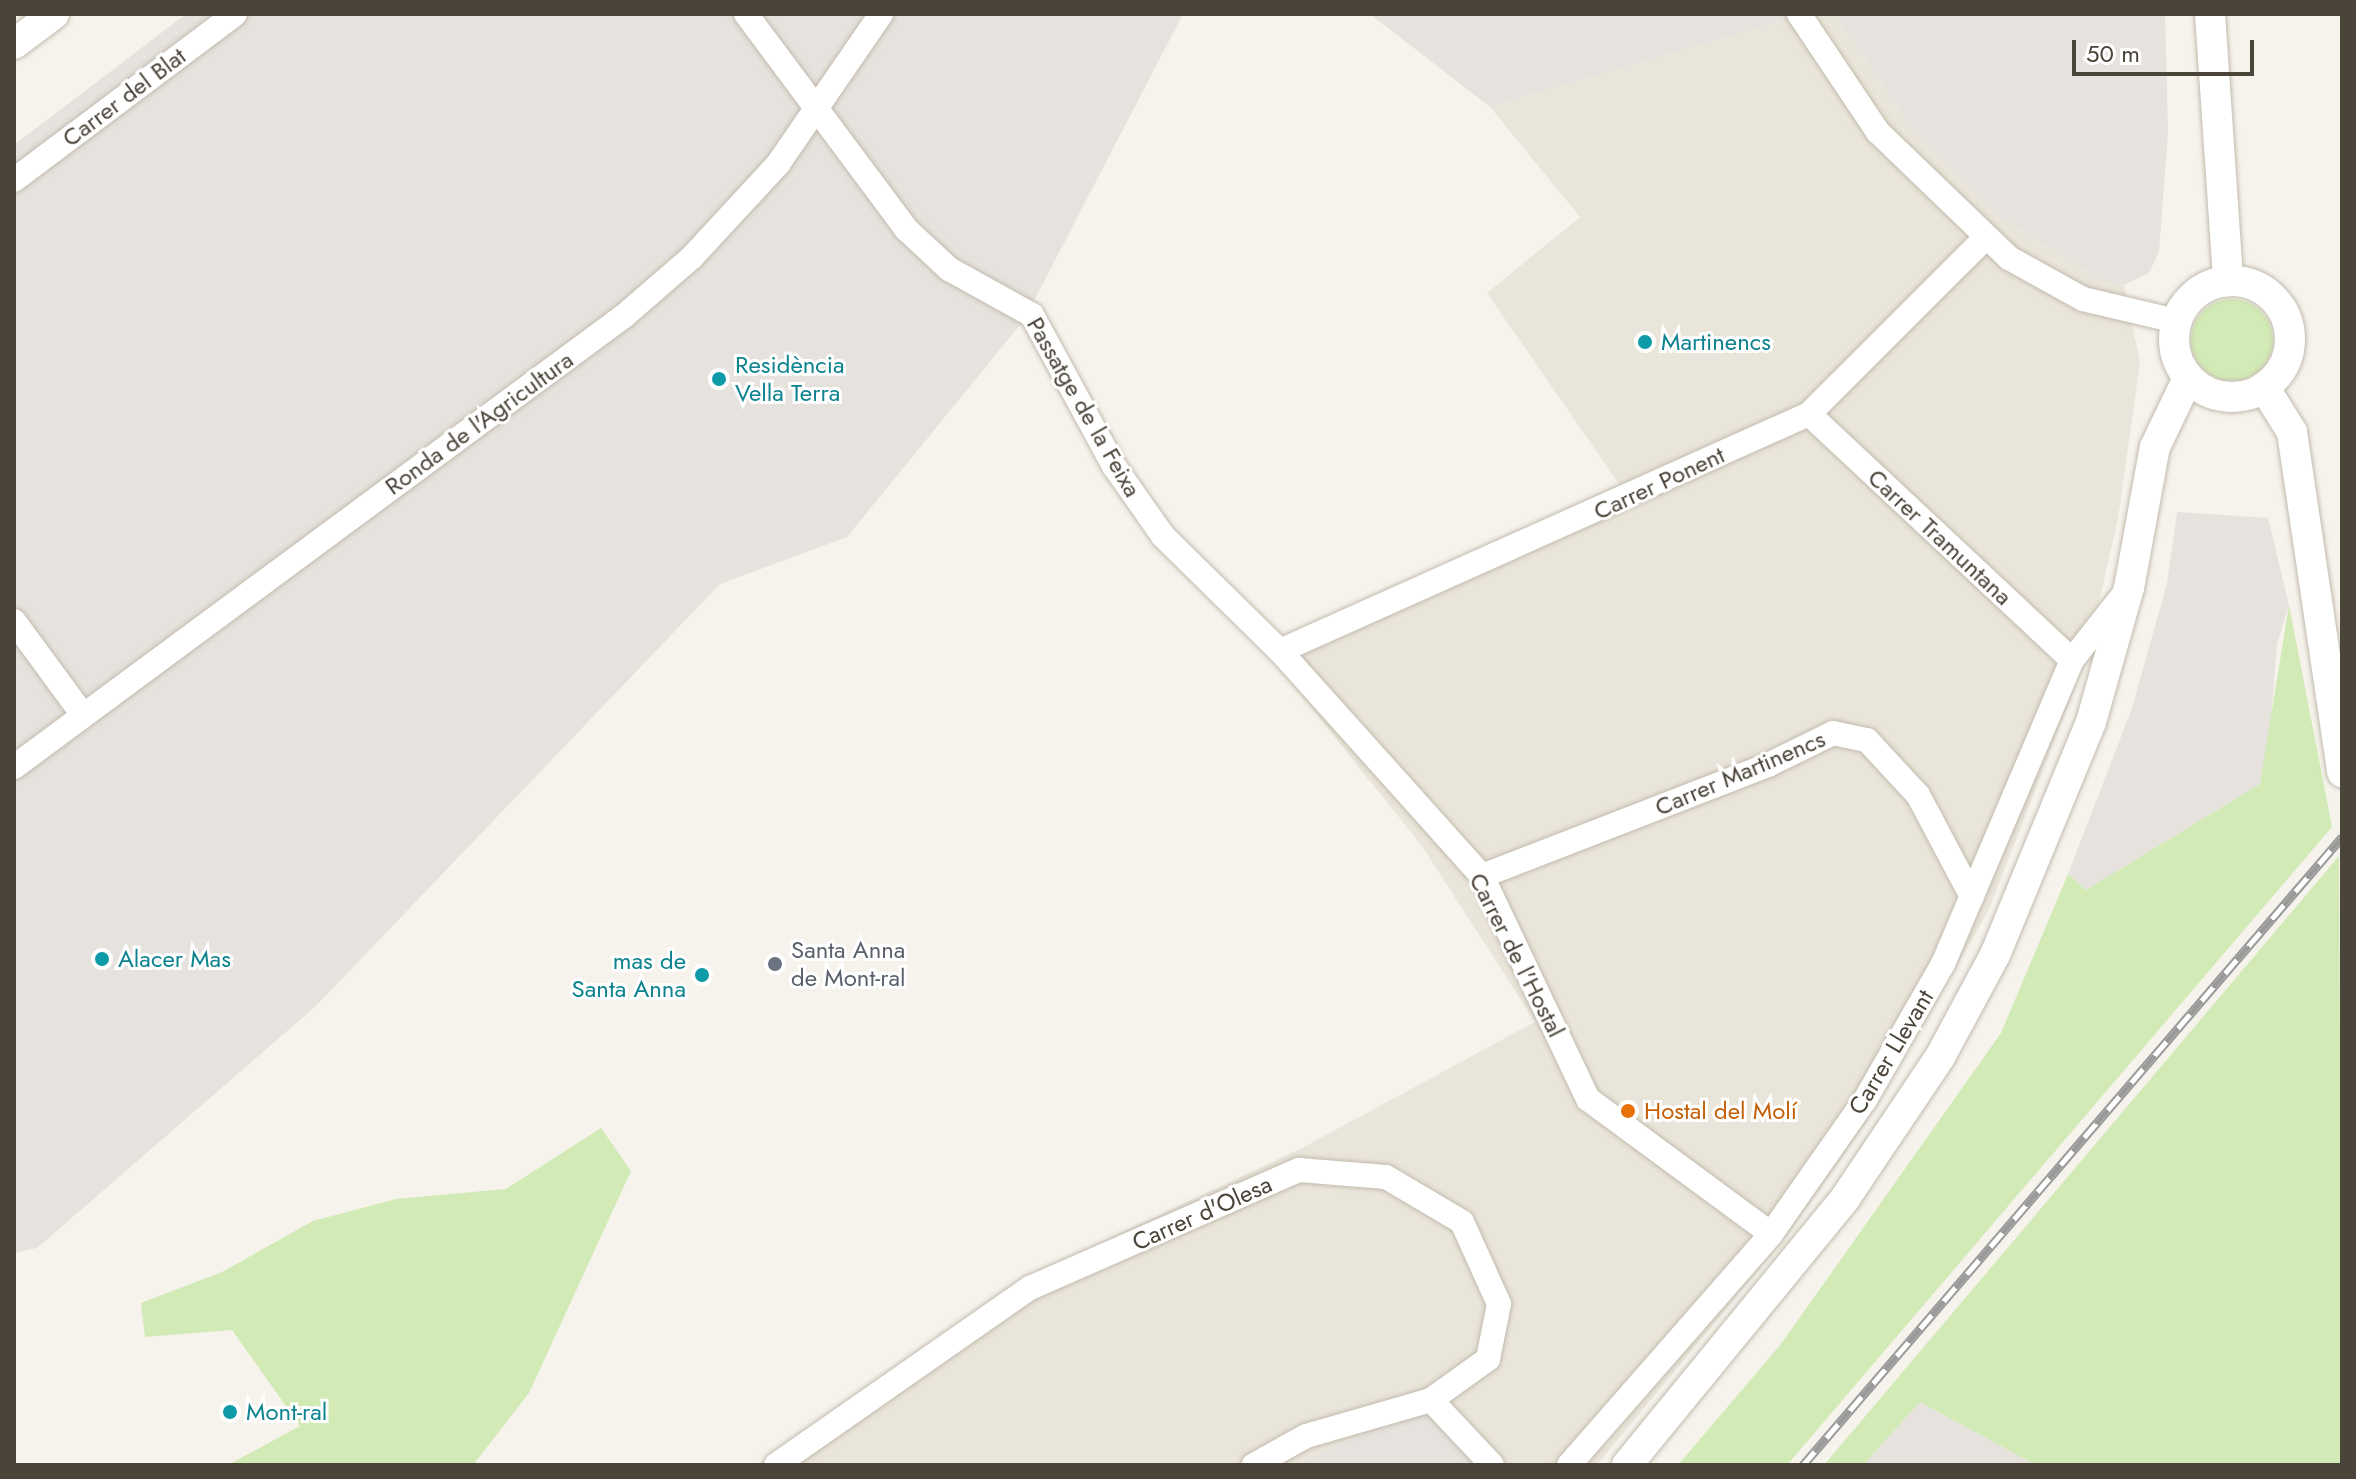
<!DOCTYPE html>
<html>
<head>
<meta charset="utf-8">
<style>
  body { margin:0 }
  #map { position:relative; width:2356px; height:1479px; overflow:hidden; background:#f6f3ec; font-family:Jost,sans-serif }
  div>[style] { position:absolute }
  .residential>* { inset:0; background:#eae5da }
  .industrial>* { inset:0; background:#e6e2dd }
  .green>* { inset:0; background:#d2eab5 }
  .round { border-radius:50% }
  .roads { filter:drop-shadow(0 0 2px #c2bbae) drop-shadow(0 0 2px #c2bbae) }
  .minor>* { height:24px; margin:-12px; padding:0 12px; transform-origin:12px; border-radius:12px; background:#fff }
  .tertiary>* { height:30px; margin:-15px; padding:0 15px; transform-origin:15px; border-radius:15px; background:#fff }
  .tertiary>.ring { margin:-15px; padding:0; box-sizing:content-box; background:none; border:30px solid #fff; border-radius:50% }
  .rail>* { height:9px; margin-top:-4.5px; transform-origin:0; background:repeating-linear-gradient(90deg,#fff 0 18px,#9a9a9a 0 36px); box-sizing:border-box; border-block:2px solid #9a9a9a }
  .dots>* { width:22px; height:22px; translate:-50% -50%; box-sizing:border-box; border:4px solid #fff; border-radius:50% }
  span { translate:-50% -50%; white-space:nowrap; text-align:center; line-height:1.15; -webkit-text-stroke:6px #fff; paint-order:stroke }
  .street-label { font-size:24px; color:#4b4439 }
  .culture-label { font-size:24px; color:#0d838f }
  .left { translate:0 -50%; text-align:left }
  .right { translate:-100% -50%; text-align:right }
  .worship-label { font-size:24px; color:#5b616d }
  .food-label { font-size:24px; color:#c56008 }
  .frame { position:absolute; inset:0; border:16px solid #4b4439; pointer-events:none }
  .scale { position:absolute; left:2072px; top:40px; width:182px; height:36px; box-sizing:border-box; border:4px solid #4b4439; border-top:0; padding-left:10px; font-size:24px; line-height:28px; white-space:nowrap; color:#4b4439; -webkit-text-stroke:6px #fff; paint-order:stroke }
</style>
</head>
<body>
<div id="map">
  <div class="residential">
    <i style="clip-path:polygon(1805px 14px,1835px 14px,1910px 126px,1997px 215px,2103px 281px,2124px 285px,2140px 362px,2118px 519px,2085px 662px,1988px 912px,1864px 1126px,1790px 1232px,1597px 1465px,1494px 1465px,1429px 1404px,1295px 1465px,757px 1465px,1028px 1277px,1304px 1147px,1535px 1022px,1422px 846px,1265px 650px,1619px 484px,1487px 293px,1580px 217px,1490px 107px)"></i>
  </div>
  <div class="industrial">
    <i style="clip-path:polygon(186px 14px,1183px 14px,1024px 320px,847px 537px,720px 584px,316px 1006px,37px 1248px,14px 1253px,14px 145px)"></i>
    <i style="clip-path:polygon(1370px 14px,1805px 14px,1490px 107px)"></i>
    <i style="clip-path:polygon(1835px 14px,2165px 14px,2168px 131px,2159px 252px,2149px 273px,2124px 285px,2103px 281px,1997px 215px,1910px 126px)"></i>
    <i style="clip-path:polygon(2177px 512px,2268px 518px,2289px 605px,2277px 644px,2268px 759px,2260px 784px,2086px 890px,2068px 874px,2131px 711px,2167px 584px)"></i>
    <i style="clip-path:polygon(1920px 1402px,2036px 1465px,1863px 1465px)"></i>
    <i style="clip-path:polygon(1429px 1404px,1494px 1465px,1295px 1465px)"></i>
  </div>
  <div class="green">
    <i class="round" style="left:2191px;top:299px;width:82px;height:82px"></i>
    <i style="clip-path:polygon(2289px 605px,2332px 827px,1787px 1465px,1678px 1465px,1781px 1344px,2001px 1033px,2068px 874px,2086px 890px,2260px 784px)"></i>
    <i style="clip-path:polygon(2339px 856px,2342px 1465px,2036px 1465px,1920px 1402px,1863px 1465px,1824px 1465px)"></i>
    <i style="clip-path:polygon(601px 1128px,631px 1171px,529px 1393px,473px 1465px,228px 1465px,300px 1426px,232px 1330px,145px 1337px,141px 1303px,222px 1272px,313px 1221px,396px 1199px,506px 1189px)"></i>
  </div>
  <div class="roads">
    <div class="minor">
      <i style="left:746px;top:14px;width:268px;rotate:53.3deg"></i>
      <i style="left:906px;top:229px;width:59px;rotate:42.9deg"></i>
      <i style="left:949px;top:269px;width:95px;rotate:29deg"></i>
      <i style="left:1032px;top:315px;width:172px;rotate:61.5deg"></i>
      <i style="left:1114px;top:466px;width:85px;rotate:55deg"></i>
      <i style="left:1163px;top:536px;width:164px;rotate:44.5deg"></i>
      <i style="left:1280px;top:651px;width:302px;rotate:48.1deg"></i>
      <i style="left:1482px;top:876px;width:247px;rotate:64.6deg"></i>
      <i style="left:1588px;top:1099px;width:227px;rotate:36.4deg"></i>
      <i style="left:1799px;top:14px;width:142px;rotate:56.2deg"></i>
      <i style="left:1878px;top:132px;width:182px;rotate:43.9deg"></i>
      <i style="left:2009px;top:258px;width:85px;rotate:29deg"></i>
      <i style="left:2083px;top:299px;width:96px;rotate:13.3deg"></i>
      <i style="left:14px;top:180px;width:276px;rotate:-36.9deg"></i>
      <i style="left:1809px;top:414px;width:360px;rotate:43.1deg"></i>
      <i style="left:14px;top:621px;width:117px;rotate:53.7deg"></i>
      <i style="left:1280px;top:651px;width:580px;rotate:-24.13deg"></i>
      <i style="left:1809px;top:414px;width:249px;rotate:-45deg"></i>
      <i style="left:14px;top:767px;width:759px;rotate:-36.48deg"></i>
      <i style="left:624px;top:316px;width:90px;rotate:-40.9deg"></i>
      <i style="left:692px;top:257px;width:127px;rotate:-47.2deg"></i>
      <i style="left:778px;top:164px;width:182px;rotate:-55.5deg"></i>
      <i style="left:1482px;top:876px;width:307px;rotate:-21.2deg"></i>
      <i style="left:1768px;top:765px;width:72px;rotate:-26.2deg"></i>
      <i style="left:1833px;top:733px;width:35px;rotate:12deg"></i>
      <i style="left:1867px;top:740px;width:75px;rotate:47.2deg"></i>
      <i style="left:1918px;top:795px;width:115px;rotate:62.1deg"></i>
      <i style="left:1431px;top:1400px;width:89px;rotate:46.8deg"></i>
      <i style="left:776px;top:1465px;width:310px;rotate:-34.9deg"></i>
      <i style="left:1030px;top:1288px;width:294px;rotate:-23.7deg"></i>
      <i style="left:1299px;top:1170px;width:87px;rotate:4.6deg"></i>
      <i style="left:1386px;top:1177px;width:88px;rotate:30.6deg"></i>
      <i style="left:1462px;top:1222px;width:90px;rotate:65.7deg"></i>
      <i style="left:1499px;top:1304px;width:56px;rotate:101.3deg"></i>
      <i style="left:1488px;top:1359px;width:70px;rotate:144.3deg"></i>
      <i style="left:1431px;top:1400px;width:130px;rotate:163.9deg"></i>
      <i style="left:1306px;top:1436px;width:60px;rotate:150.9deg"></i>
      <i style="left:1569px;top:1465px;width:307px;rotate:-48.8deg"></i>
      <i style="left:1771px;top:1234px;width:164px;rotate:-55deg"></i>
      <i style="left:1865px;top:1100px;width:157px;rotate:-60.2deg"></i>
      <i style="left:1943px;top:964px;width:330px;rotate:-67deg"></i>
      <i style="left:2072px;top:660px;width:85px;rotate:-51.7deg"></i>
    </div>
    <div class="tertiary">
      <i style="left:2210px;top:14px;width:268px;rotate:86.1deg"></i>
      <i style="left:14px;top:44px;width:50px;rotate:-36.9deg"></i>
      <i class="ring" style="left:2174px;top:281px;width:86px;height:86px"></i>
      <i style="left:2264px;top:387px;width:53px;rotate:58.1deg"></i>
      <i style="left:2292px;top:432px;width:344px;rotate:81.6deg"></i>
      <i style="left:1627px;top:1465px;width:346px;rotate:-50.7deg"></i>
      <i style="left:1846px;top:1197px;width:169px;rotate:-56.1deg"></i>
      <i style="left:1940px;top:1057px;width:116px;rotate:-61.7deg"></i>
      <i style="left:1995px;top:955px;width:252px;rotate:-67.6deg"></i>
      <i style="left:2091px;top:722px;width:139px;rotate:-74.2deg"></i>
      <i style="left:2129px;top:588px;width:143px;rotate:-79.6deg"></i>
      <i style="left:2155px;top:447px;width:76px;rotate:-64.4deg"></i>
    </div>
  </div>
  <div class="rail">
    <i style="left:1803px;top:1465px;width:828px;rotate:-49.36deg"></i>
  </div>
  <div class="dots">
    <i style="left:1645px;top:342px;background:#0f9aa8"></i>
    <i style="left:719px;top:379px;background:#0f9aa8"></i>
    <i style="left:102px;top:959px;background:#0f9aa8"></i>
    <i style="left:775px;top:964px;background:#6b7280"></i>
    <i style="left:702px;top:975px;background:#0f9aa8"></i>
    <i style="left:1628px;top:1111px;background:#e8710a"></i>
    <i style="left:230px;top:1412px;background:#0f9aa8"></i>
  </div>
  <div class="street-label">
    <span style="left:124px;top:97px;rotate:-37deg">Carrer del Blat</span>
    <span style="left:1084px;top:407px;rotate:60deg">Passatge de la Feixa</span>
    <span style="left:479px;top:423px;rotate:-36deg">Ronda de l'Agricultura</span>
    <span style="left:1659px;top:483px;rotate:-25deg">Carrer Ponent</span>
    <span style="left:1940px;top:537px;rotate:43deg">Carrer Tramuntana</span>
    <span style="left:1740px;top:773px;rotate:-23deg">Carrer Martinencs</span>
    <span style="left:1517px;top:955px;rotate:63deg">Carrer de l'Hostal</span>
    <span style="left:1891px;top:1052px;rotate:-59deg">Carrer Llevant</span>
    <span style="left:1202px;top:1213px;rotate:-24deg">Carrer d'Olesa</span>
  </div>
  <div class="culture-label">
    <span class="left" style="left:1661px;top:342px">Martinencs</span>
    <span class="left" style="left:735px;top:379px">Residència<br>Vella Terra</span>
    <span class="left" style="left:118px;top:959px">Alacer Mas</span>
    <span class="right" style="left:686px;top:975px">mas de<br>Santa Anna</span>
    <span class="left" style="left:246px;top:1412px">Mont-ral</span>
  </div>
  <div class="worship-label">
    <span class="left" style="left:791px;top:964px">Santa Anna<br>de Mont-ral</span>
  </div>
  <div class="food-label">
    <span class="left" style="left:1644px;top:1111px">Hostal del Molí</span>
  </div>
  <div class="frame"></div>
  <div class="scale">50 m</div>
</div>
</body>
</html>
